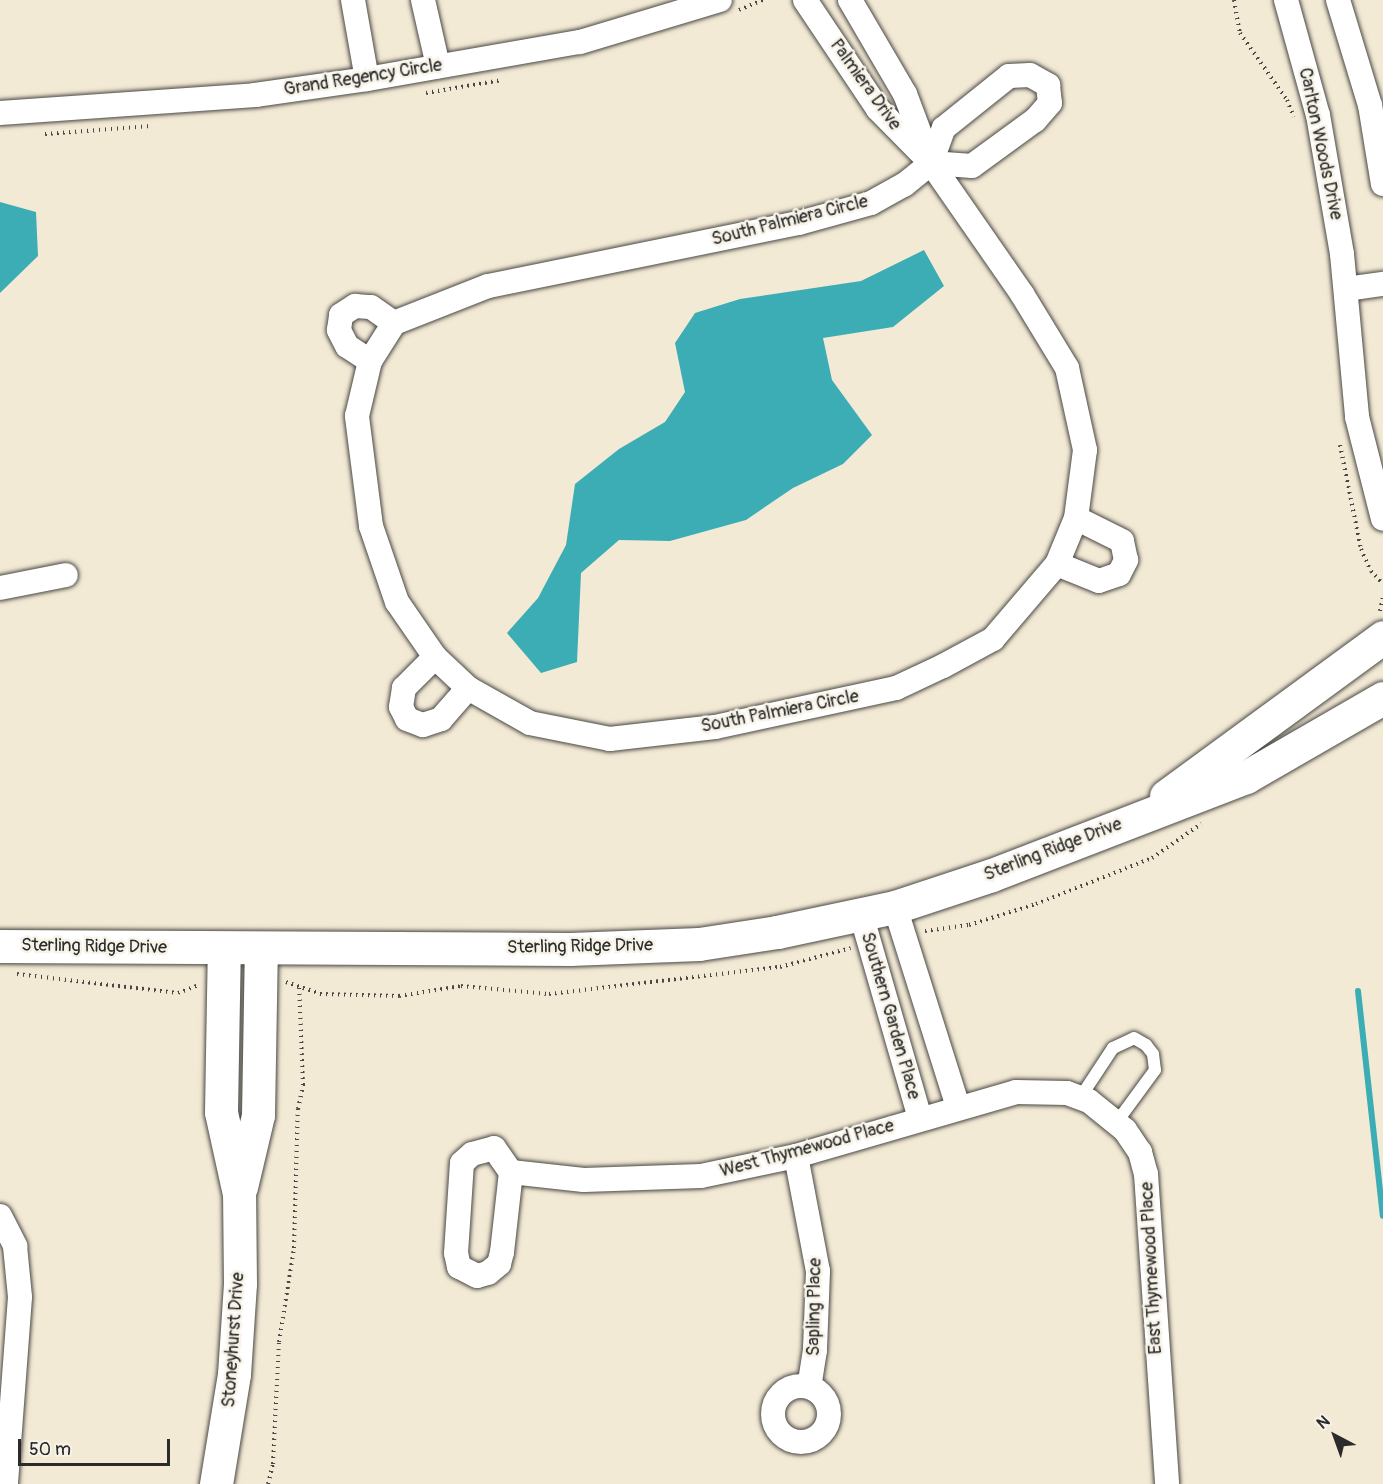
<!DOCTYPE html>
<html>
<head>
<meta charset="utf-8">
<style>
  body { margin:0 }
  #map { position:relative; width:1383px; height:1484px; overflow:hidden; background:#f3ead5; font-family:Pangolin,sans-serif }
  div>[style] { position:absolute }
  .water>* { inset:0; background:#3cadb4 }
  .stream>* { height:6px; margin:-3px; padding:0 3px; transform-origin:3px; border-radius:3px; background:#3cadb4 }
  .path>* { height:4px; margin-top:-2px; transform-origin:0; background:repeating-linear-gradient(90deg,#494844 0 1.5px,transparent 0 6px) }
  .roads { filter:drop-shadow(0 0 2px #494844) drop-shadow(0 0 2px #494844) }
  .lane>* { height:12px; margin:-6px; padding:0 6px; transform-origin:6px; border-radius:6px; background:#fff }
  .street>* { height:24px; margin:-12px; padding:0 12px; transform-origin:12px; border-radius:12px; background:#fff }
  .street>.ring { margin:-12px; padding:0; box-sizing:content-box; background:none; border:24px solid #fff; border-radius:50% }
  .secondary>* { height:33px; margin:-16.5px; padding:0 16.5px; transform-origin:16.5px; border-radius:16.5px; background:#fff }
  span { translate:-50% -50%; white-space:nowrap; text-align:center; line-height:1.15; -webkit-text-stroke:5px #f7f3e8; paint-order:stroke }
  .street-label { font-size:18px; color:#2b2b2b }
  .north { position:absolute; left:1305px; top:1406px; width:60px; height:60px; -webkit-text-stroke:4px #f7f3e8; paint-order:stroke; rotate:319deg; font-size:16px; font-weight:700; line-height:24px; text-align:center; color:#2b2b2b }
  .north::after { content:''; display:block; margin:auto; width:21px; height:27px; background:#2b2b2b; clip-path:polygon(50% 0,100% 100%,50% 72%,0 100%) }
  .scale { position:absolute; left:18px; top:1439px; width:152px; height:27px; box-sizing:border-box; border:3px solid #2b2b2b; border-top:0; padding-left:8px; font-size:18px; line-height:21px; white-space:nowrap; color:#2b2b2b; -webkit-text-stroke:4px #f7f3e8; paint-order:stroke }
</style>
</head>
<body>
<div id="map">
  <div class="water">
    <i style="clip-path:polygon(0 202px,36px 212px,38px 256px,0 293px)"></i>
    <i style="clip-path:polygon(924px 250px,944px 286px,893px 327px,823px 338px,832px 380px,872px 435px,843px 464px,793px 488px,746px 520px,670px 541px,619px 540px,581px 573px,577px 662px,541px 673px,507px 633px,538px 598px,566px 545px,575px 484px,619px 449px,665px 422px,685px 392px,675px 343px,695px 313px,740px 299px,861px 281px)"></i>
  </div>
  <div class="stream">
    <i style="left:1358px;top:991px;width:226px;rotate:83.7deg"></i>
  </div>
  <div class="path">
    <i style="left:1234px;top:0;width:34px;rotate:80deg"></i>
    <i style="left:1240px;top:33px;width:82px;rotate:55deg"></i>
    <i style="left:1287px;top:100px;width:18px;rotate:68deg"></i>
    <i style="left:739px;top:10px;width:26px;rotate:-23deg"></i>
    <i style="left:426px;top:93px;width:77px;rotate:-9.7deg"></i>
    <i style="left:45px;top:134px;width:106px;rotate:-4.3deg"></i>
    <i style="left:1340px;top:445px;width:106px;rotate:78.6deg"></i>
    <i style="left:1361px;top:549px;width:24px;rotate:66deg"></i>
    <i style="left:1371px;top:571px;width:18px;rotate:47deg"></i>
    <i style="left:1380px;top:611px;width:14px;rotate:-78deg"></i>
    <i style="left:925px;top:931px;width:44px;rotate:-7.8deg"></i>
    <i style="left:969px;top:925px;width:70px;rotate:-17.4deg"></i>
    <i style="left:1036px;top:904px;width:125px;rotate:-21.6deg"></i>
    <i style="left:1152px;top:858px;width:60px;rotate:-34.8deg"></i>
    <i style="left:17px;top:974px;width:162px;rotate:6.7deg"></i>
    <i style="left:178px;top:993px;width:22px;rotate:-21deg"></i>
    <i style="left:286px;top:982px;width:36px;rotate:19deg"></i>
    <i style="left:320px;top:994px;width:79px;rotate:1.5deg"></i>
    <i style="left:399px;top:996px;width:63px;rotate:-9.2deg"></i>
    <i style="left:461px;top:986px;width:88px;rotate:5.2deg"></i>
    <i style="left:549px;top:994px;width:233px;rotate:-6.7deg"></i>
    <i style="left:780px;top:967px;width:73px;rotate:-15deg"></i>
    <i style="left:268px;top:1484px;width:21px;rotate:-76deg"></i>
    <i style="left:273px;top:1464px;width:122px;rotate:-87.2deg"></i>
    <i style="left:279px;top:1342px;width:95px;rotate:-80.9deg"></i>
    <i style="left:294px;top:1248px;width:139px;rotate:-88.4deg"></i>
    <i style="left:298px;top:1109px;width:25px;rotate:-78deg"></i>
    <i style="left:303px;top:1085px;width:98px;rotate:-92.3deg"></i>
  </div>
  <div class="roads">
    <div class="lane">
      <i style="left:1080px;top:1098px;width:60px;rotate:-56.6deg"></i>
      <i style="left:1113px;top:1048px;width:23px;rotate:-25deg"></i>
      <i style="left:1134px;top:1038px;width:14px;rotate:30deg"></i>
      <i style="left:1146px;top:1045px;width:11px;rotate:52deg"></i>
      <i style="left:1153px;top:1054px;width:16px;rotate:83deg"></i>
      <i style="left:1155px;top:1070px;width:66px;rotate:126.3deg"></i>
    </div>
    <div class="street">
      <i style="left:353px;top:0;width:80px;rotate:80deg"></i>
      <i style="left:423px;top:0;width:68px;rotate:77.2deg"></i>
      <i style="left:805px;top:0;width:131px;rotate:56.2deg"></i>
      <i style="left:878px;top:109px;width:76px;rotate:45.5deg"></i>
      <i style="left:931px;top:163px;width:160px;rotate:55.2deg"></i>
      <i style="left:1022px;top:294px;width:87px;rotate:58.7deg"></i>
      <i style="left:1067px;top:368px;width:84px;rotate:77.6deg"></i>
      <i style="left:1085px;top:450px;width:69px;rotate:97.5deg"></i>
      <i style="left:1076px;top:518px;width:50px;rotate:112.4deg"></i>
      <i style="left:1057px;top:564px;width:99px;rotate:130.5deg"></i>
      <i style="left:993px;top:639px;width:57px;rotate:151.6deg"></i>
      <i style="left:943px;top:666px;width:52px;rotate:154.9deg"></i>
      <i style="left:896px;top:688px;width:185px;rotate:167.8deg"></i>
      <i style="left:715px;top:727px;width:106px;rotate:173.5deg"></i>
      <i style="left:610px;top:739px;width:82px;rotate:-168.7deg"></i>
      <i style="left:530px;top:723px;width:71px;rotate:-150.6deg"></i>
      <i style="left:468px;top:688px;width:45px;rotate:-136.8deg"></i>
      <i style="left:435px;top:657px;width:67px;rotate:-124.6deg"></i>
      <i style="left:397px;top:602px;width:80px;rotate:-108.9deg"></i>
      <i style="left:371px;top:526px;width:111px;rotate:-97.3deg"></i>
      <i style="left:357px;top:416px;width:57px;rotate:-76.7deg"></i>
      <i style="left:370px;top:361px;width:45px;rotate:-57.7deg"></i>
      <i style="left:394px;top:323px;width:101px;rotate:-21.5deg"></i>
      <i style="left:488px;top:286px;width:317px;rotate:-11.5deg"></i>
      <i style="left:799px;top:223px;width:75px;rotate:-15.5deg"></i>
      <i style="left:871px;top:203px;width:38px;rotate:-29deg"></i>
      <i style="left:904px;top:185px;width:35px;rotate:-39deg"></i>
      <i style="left:931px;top:163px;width:37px;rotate:-70deg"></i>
      <i style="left:944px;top:128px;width:83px;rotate:-38.7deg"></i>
      <i style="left:1009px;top:76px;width:21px;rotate:-3deg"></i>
      <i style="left:1030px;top:75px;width:21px;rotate:29deg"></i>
      <i style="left:1048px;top:85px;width:18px;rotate:84deg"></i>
      <i style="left:1050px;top:103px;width:23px;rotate:131deg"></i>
      <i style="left:1035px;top:120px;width:78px;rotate:143.9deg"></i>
      <i style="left:972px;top:166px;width:41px;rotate:-175.8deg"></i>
      <i style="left:850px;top:0;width:109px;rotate:59.7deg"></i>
      <i style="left:905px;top:94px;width:74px;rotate:69.4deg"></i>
      <i style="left:1286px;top:0;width:119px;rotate:74.5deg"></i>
      <i style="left:1318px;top:115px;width:141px;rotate:80.2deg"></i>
      <i style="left:1342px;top:254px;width:164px;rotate:84.7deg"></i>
      <i style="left:1357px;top:417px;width:105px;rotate:75.7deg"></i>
      <i style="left:1338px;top:0;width:110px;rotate:73.1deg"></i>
      <i style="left:1370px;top:105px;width:80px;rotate:80.7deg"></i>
      <i style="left:0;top:113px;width:256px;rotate:-4deg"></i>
      <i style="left:255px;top:95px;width:113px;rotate:-8.1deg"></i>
      <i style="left:367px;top:79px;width:216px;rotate:-9.9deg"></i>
      <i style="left:580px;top:42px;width:146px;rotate:-16.7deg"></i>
      <i style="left:1346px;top:289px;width:37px;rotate:-8deg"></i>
      <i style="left:370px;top:361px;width:27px;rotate:-147deg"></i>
      <i style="left:347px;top:346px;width:18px;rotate:-117deg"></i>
      <i style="left:339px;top:330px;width:15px;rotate:-82deg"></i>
      <i style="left:341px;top:315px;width:17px;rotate:-33deg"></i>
      <i style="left:355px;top:306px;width:16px;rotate:4deg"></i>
      <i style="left:371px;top:307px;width:28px;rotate:35deg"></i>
      <i style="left:1057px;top:564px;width:45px;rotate:22deg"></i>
      <i style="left:1099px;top:581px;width:21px;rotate:-19deg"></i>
      <i style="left:1119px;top:574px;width:16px;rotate:-63deg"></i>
      <i style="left:1126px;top:560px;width:19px;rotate:-102deg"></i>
      <i style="left:1122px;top:541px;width:51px;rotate:-153.4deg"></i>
      <i style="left:0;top:588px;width:67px;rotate:-11.1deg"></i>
      <i style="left:435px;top:657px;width:44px;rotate:135deg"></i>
      <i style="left:404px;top:688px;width:19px;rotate:99deg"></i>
      <i style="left:401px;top:707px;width:13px;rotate:63deg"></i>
      <i style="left:407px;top:719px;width:17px;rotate:21deg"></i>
      <i style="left:423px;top:725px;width:19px;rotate:-18deg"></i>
      <i style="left:441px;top:719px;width:41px;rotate:-48.9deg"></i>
      <i style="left:895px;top:907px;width:210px;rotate:72.5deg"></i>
      <i style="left:861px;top:914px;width:212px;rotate:73.9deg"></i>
      <i style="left:494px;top:1148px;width:29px;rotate:55deg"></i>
      <i style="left:511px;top:1172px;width:81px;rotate:96.4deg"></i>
      <i style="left:502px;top:1252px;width:12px;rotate:104deg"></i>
      <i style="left:499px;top:1264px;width:14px;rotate:141deg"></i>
      <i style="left:488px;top:1273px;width:11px;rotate:165deg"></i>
      <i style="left:477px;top:1276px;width:20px;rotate:-153deg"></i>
      <i style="left:459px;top:1267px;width:14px;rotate:-102deg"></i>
      <i style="left:456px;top:1253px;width:90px;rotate:-86.2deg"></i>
      <i style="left:462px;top:1163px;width:13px;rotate:-42deg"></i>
      <i style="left:472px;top:1154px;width:23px;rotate:-15deg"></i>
      <i style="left:796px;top:1156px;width:117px;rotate:79.2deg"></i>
      <i style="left:818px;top:1271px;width:79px;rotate:92.2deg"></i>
      <i style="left:815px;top:1350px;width:37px;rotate:99deg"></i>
      <i style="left:511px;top:1172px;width:73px;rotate:6.3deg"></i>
      <i style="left:584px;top:1180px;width:117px;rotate:-2deg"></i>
      <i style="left:701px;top:1176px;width:97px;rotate:-11.9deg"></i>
      <i style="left:796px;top:1156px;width:229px;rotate:-16.2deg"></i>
      <i style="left:1016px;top:1092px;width:51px;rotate:1.1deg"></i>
      <i style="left:1067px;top:1093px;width:23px;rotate:20deg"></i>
      <i style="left:1089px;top:1101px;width:46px;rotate:38.9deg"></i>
      <i style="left:1125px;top:1130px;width:27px;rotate:56deg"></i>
      <i style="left:1140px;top:1152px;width:23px;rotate:75deg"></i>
      <i style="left:1146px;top:1174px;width:311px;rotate:86.1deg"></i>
      <i style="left:0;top:1216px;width:34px;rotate:63deg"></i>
      <i style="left:15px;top:1246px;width:51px;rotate:84.4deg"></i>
      <i style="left:20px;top:1297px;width:188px;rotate:94.3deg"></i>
      <i class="ring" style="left:773px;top:1386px;width:32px;height:32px"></i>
    </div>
    <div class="secondary">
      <i style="left:1166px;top:796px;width:269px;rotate:-36.2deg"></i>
      <i style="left:0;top:946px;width:570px;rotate:0.3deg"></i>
      <i style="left:570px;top:949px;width:129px;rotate:-2.2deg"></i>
      <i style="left:699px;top:944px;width:79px;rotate:-8.7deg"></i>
      <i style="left:777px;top:932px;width:121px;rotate:-12deg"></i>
      <i style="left:895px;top:907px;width:102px;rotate:-18.3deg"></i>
      <i style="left:992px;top:875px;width:272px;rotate:-21.1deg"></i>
      <i style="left:1246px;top:777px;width:158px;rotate:-30deg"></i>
      <i style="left:241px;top:1187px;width:74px;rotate:-76.7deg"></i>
      <i style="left:258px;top:1115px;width:166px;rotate:-89deg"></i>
      <i style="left:216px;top:1484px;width:111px;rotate:-80.7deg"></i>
      <i style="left:234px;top:1374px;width:90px;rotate:-86.2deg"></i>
      <i style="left:240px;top:1284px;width:90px;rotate:-90.6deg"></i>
      <i style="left:239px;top:1194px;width:84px;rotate:-102.4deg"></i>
      <i style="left:221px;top:1112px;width:164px;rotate:-89deg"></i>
    </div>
  </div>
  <div class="street-label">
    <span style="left:363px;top:78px;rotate:-9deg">Grand Regency Circle</span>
    <span style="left:865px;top:85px;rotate:54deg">Palmiera Drive</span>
    <span style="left:1320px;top:144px;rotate:78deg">Carlton Woods Drive</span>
    <span style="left:790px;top:221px;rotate:-14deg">South Palmiera Circle</span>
    <span style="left:780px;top:712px;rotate:-11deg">South Palmiera Circle</span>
    <span style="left:1053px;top:850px;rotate:-21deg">Sterling Ridge Drive</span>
    <span style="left:94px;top:947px;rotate:1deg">Sterling Ridge Drive</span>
    <span style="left:580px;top:947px;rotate:-1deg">Sterling Ridge Drive</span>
    <span style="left:890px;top:1016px;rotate:74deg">Southern Garden Place</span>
    <span style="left:807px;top:1149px;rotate:-15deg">West Thymewood Place</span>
    <span style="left:1152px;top:1268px;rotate:-93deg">East Thymewood Place</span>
    <span style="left:815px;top:1307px;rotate:-89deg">Sapling Place</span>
    <span style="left:234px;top:1340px;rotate:-86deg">Stoneyhurst Drive</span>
  </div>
  <div class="north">N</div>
  <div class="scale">50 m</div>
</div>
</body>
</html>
